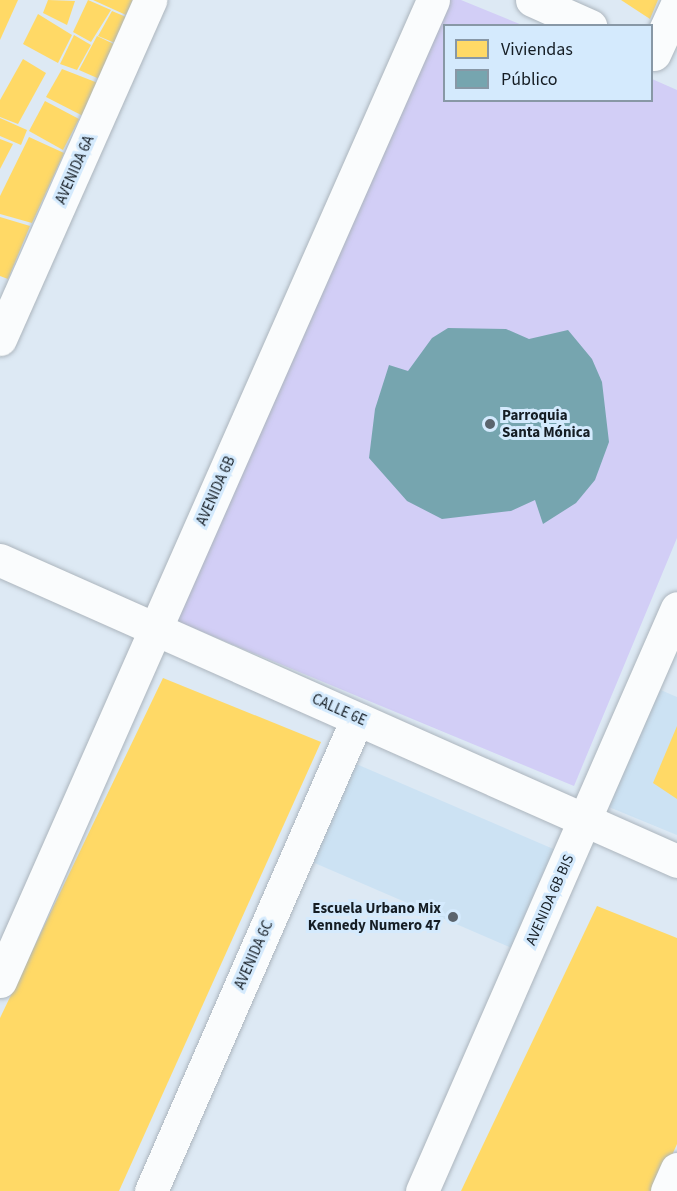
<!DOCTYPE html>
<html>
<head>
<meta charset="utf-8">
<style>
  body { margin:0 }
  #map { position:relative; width:677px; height:1191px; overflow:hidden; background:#dde9f4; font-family:"Source Sans 3",sans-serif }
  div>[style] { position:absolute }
  .built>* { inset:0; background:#cce2f3 }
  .green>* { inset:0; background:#d2cef6 }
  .homes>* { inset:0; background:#ffd966 }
  .public>* { inset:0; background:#76a5af }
  .roads { filter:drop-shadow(0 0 2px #acb5bd) drop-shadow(0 0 2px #acb5bd) }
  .minor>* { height:33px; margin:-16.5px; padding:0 16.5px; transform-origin:16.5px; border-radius:16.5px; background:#fafcfd }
  .dots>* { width:16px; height:16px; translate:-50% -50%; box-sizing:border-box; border:3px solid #d4eafd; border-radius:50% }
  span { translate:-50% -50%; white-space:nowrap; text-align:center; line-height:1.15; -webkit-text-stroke:6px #d4eafd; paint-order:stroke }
  .street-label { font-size:15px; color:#151d24 }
  .poi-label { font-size:15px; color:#151d24; font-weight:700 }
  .left { translate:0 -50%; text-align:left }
  .right { translate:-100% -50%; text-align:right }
  .legend { position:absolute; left:443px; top:24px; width:210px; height:78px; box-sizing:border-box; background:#d4eafd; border:2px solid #8898a6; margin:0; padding:8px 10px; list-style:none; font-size:18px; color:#151d24 }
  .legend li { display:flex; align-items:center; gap:12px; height:30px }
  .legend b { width:30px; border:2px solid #8898a6 }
</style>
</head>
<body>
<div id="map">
  <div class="built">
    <i style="clip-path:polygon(649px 685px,677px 697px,677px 835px,599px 803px)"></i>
    <i style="clip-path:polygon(354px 763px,558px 851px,514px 949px,310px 861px)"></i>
  </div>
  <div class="green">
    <i style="clip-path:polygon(444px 0,461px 0,522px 25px,444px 26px,444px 100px,652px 100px,652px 79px,677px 90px,677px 538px,574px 786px,164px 616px)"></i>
  </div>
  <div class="homes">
    <i style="clip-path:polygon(0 0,18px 0,0 40px)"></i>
    <i style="clip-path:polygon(48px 0,75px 1px,67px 25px,43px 13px)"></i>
    <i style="clip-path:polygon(88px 0,111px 10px,91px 42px,73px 32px)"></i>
    <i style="clip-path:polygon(93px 0,133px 0,126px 15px)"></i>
    <i style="clip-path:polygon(621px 0,658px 0,650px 19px)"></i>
    <i style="clip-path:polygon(112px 11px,126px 17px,115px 43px,98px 36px)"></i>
    <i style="clip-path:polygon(38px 14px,72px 35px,58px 63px,23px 44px)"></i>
    <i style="clip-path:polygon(74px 35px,91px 45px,77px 70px,60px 64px)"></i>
    <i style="clip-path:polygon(97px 36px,118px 46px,104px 81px,79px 70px)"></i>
    <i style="clip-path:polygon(23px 59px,46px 73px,18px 124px,0 117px,0 100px)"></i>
    <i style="clip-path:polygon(62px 69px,98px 83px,83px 116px,46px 97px)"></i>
    <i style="clip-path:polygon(45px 101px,79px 119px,63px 150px,29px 131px)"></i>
    <i style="clip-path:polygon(0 118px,27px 130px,21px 145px,0 136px)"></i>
    <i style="clip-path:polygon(29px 137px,64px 153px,32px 223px,0 214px,0 196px)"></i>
    <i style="clip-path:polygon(0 139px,13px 144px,0 169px)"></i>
    <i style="clip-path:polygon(0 217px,30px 226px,8px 279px,0 276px)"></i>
    <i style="clip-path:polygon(163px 678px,321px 742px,119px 1191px,0 1191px,0 1018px)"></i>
    <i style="clip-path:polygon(677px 726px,677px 799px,653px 783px)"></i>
    <i style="clip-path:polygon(597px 906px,677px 938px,677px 1144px,656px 1191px,461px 1191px)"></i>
  </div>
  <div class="public">
    <i style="clip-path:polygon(448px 328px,506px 329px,529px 339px,568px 330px,592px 359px,602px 382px,609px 442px,595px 480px,576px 503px,543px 524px,535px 500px,511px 511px,442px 519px,407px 501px,369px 458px,375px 409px,389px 365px,408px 371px,432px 338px)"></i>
  </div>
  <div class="roads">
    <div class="minor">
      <i style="left:532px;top:0;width:64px;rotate:24.1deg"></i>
      <i style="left:654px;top:54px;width:55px;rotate:-65.3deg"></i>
      <i style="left:0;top:339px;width:371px;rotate:-66.1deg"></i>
      <i style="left:0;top:560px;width:741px;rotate:23.97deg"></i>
      <i style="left:0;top:981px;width:1072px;rotate:-66.18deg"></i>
      <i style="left:151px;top:1191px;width:515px;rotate:-66.42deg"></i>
      <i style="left:422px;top:1191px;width:636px;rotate:-66.38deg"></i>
      <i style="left:667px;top:1191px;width:24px;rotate:-66deg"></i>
    </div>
  </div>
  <div class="dots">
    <i style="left:490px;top:424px;background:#5b646d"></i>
    <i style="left:453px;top:917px;background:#5b646d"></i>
  </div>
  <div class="street-label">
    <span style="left:75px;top:170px;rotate:-66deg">AVENIDA 6A</span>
    <span style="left:216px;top:491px;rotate:-66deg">AVENIDA 6B</span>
    <span style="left:339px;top:710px;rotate:24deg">CALLE 6E</span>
    <span style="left:550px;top:900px;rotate:-66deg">AVENIDA 6B BIS</span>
    <span style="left:254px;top:955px;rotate:-66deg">AVENIDA 6C</span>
  </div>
  <div class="poi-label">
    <span class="left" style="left:502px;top:424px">Parroquia<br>Santa Mónica</span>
    <span class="right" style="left:441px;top:917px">Escuela Urbano Mix<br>Kennedy Numero 47</span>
  </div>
  <ul class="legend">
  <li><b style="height:16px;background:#ffd966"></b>Viviendas</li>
  <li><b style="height:16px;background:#76a5af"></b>Público</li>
  </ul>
</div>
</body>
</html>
